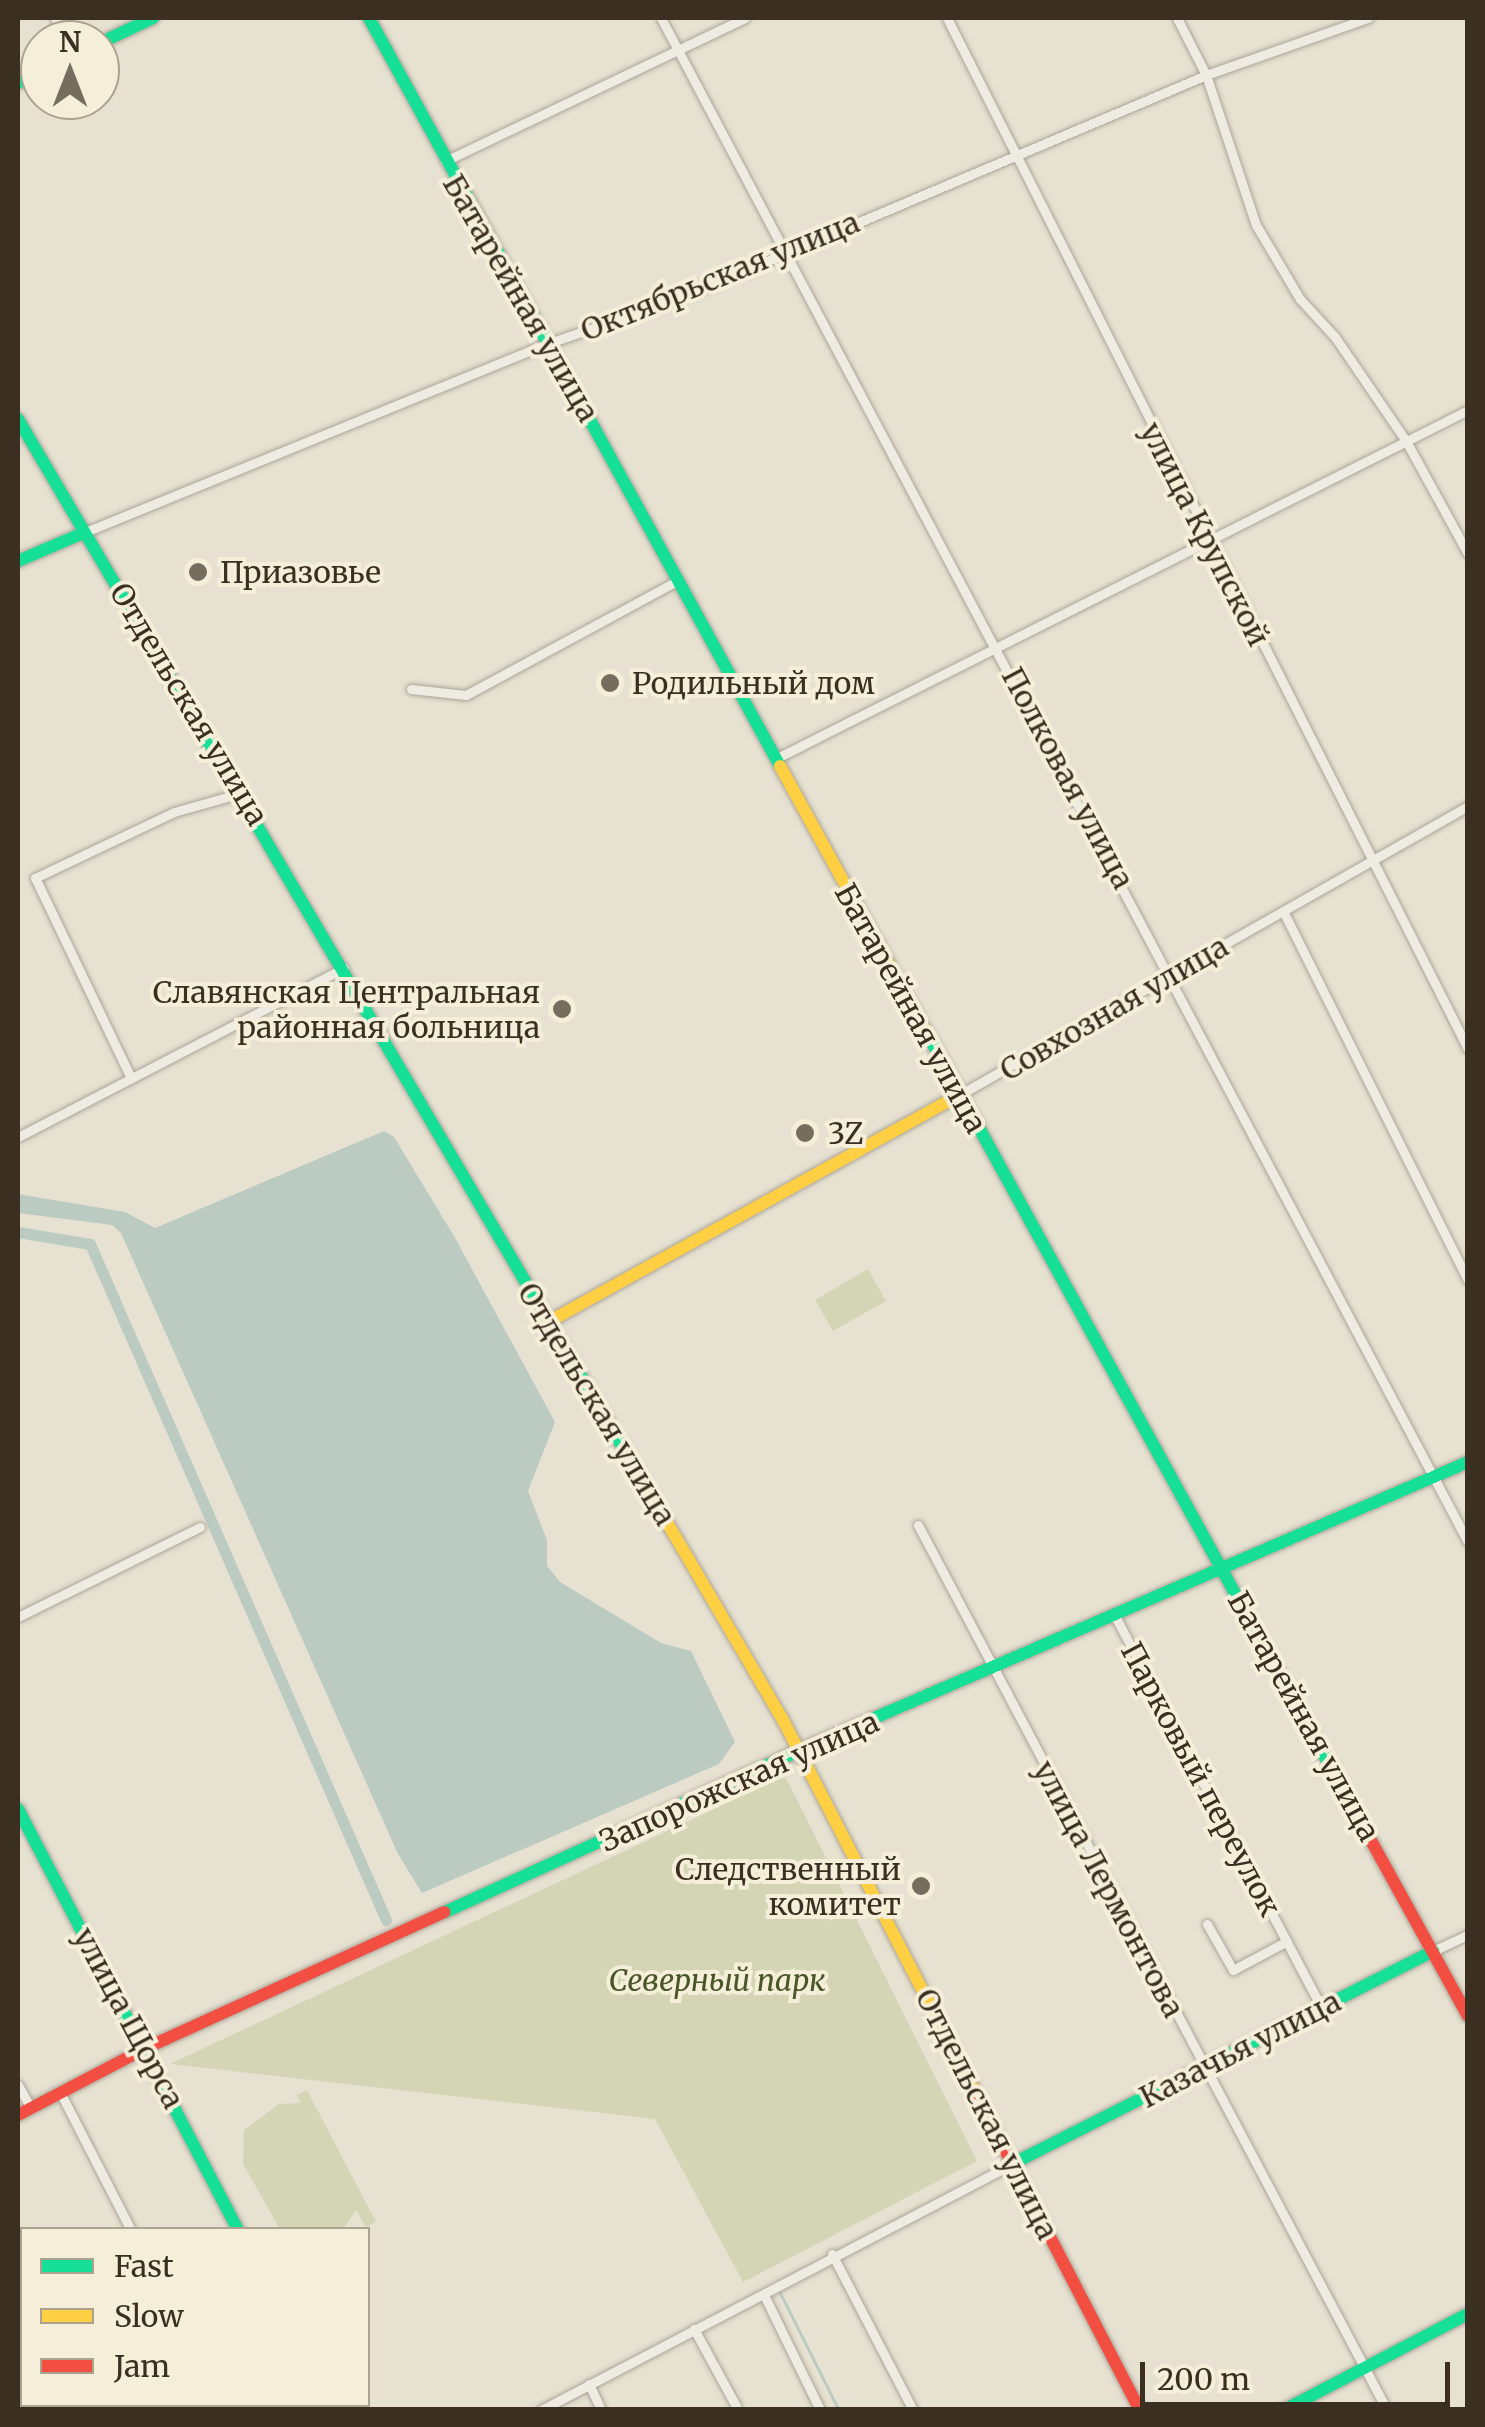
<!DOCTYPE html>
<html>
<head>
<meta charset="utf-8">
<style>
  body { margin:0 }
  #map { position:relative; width:1485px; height:2427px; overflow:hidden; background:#e6e1d1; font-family:Merriweather,serif }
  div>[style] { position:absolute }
  .green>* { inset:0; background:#d3d5b4 }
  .water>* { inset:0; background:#bccbc2 }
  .stream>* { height:2.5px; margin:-1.25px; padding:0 1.25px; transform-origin:1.25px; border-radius:1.25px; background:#bccbc2 }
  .canal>* { height:11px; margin:-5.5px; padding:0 5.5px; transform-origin:5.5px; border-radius:5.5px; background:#bccbc2 }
  .roads { filter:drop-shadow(0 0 2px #aca699) drop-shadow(0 0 2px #aca699) }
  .street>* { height:9px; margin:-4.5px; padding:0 4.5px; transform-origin:4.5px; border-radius:4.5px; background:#eeebe3 }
  .fast>* { height:12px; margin:-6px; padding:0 6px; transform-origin:6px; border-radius:6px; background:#16e098 }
  .slow>* { height:12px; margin:-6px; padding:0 6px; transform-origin:6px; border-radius:6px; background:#ffcf43 }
  .jam>* { height:12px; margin:-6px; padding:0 6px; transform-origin:6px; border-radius:6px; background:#f24e42 }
  .dots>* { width:28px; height:28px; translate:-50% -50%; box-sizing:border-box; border:5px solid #f5efd9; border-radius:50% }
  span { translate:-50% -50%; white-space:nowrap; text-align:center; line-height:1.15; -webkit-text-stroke:8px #f5efd9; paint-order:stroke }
  .street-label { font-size:30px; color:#3b2f21 }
  .poi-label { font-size:30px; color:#3b2f21 }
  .left { translate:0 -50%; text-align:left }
  .right { translate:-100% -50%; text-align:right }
  .park-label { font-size:30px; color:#485628; font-style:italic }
  .frame { position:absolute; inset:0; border:20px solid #3b2f21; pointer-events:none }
  .legend { position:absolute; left:20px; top:2227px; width:350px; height:180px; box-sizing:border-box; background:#f5efd9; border:2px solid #aba28f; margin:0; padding:12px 18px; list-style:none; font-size:30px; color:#3b2f21 }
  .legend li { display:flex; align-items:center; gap:20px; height:50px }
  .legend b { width:50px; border:2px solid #aba28f }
  .north { position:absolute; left:20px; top:20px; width:100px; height:100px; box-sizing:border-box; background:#f5efd9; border:2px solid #aba28f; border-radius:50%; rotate:0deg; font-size:28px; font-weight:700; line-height:40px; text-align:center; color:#3b2f21 }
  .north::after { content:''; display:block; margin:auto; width:35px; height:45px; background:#776d5f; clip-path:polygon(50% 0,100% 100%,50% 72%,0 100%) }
  .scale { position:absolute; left:1140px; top:2362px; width:310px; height:45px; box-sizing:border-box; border:5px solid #3b2f21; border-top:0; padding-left:12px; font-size:30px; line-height:35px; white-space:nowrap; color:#3b2f21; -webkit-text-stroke:8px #f5efd9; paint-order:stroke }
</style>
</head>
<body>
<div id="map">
  <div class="green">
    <i style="clip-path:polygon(868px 1269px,886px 1301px,833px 1331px,815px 1300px)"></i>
    <i style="clip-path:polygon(785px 1776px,977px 2161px,743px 2282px,655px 2119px,170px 2064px)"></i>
    <i style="clip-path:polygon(307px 2090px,376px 2222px,366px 2227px,356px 2210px,343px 2229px,280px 2229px,243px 2164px,244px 2130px,279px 2104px,301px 2103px,297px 2095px)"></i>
  </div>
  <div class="water">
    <i style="clip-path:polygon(384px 1131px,394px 1137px,454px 1236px,555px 1422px,528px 1491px,547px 1540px,547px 1566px,560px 1582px,661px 1643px,691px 1651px,735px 1742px,719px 1764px,422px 1893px,398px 1854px,121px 1233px,112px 1225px,18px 1213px,18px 1194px,125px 1212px,155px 1228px)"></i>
  </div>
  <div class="stream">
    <i style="left:780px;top:2292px;width:132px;rotate:63.4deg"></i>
  </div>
  <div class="canal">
    <i style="left:18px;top:1232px;width:73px;rotate:9.5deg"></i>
    <i style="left:90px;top:1244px;width:738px;rotate:66.35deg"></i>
  </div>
  <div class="roads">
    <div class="street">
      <i style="left:55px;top:18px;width:25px;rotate:63deg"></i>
      <i style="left:661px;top:18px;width:1724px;rotate:62.1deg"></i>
      <i style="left:947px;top:18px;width:1155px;rotate:63.19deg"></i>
      <i style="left:1177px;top:18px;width:64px;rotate:63deg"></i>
      <i style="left:1206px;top:75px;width:158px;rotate:71.6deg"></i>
      <i style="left:1256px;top:225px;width:86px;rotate:59.3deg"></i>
      <i style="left:1300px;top:299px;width:52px;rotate:47.4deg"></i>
      <i style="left:1335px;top:337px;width:126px;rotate:55.7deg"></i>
      <i style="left:1406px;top:441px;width:129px;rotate:61.2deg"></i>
      <i style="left:445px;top:161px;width:332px;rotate:-25.5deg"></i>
      <i style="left:83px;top:533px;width:500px;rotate:-22.21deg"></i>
      <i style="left:546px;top:344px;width:142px;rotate:-18.9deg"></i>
      <i style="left:680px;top:298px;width:571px;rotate:-22.97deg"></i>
      <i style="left:1206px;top:75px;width:172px;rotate:-19.4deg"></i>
      <i style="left:411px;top:689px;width:55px;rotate:6.2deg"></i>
      <i style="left:466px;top:695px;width:242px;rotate:-28.4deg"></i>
      <i style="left:775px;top:759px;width:776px;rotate:-26.73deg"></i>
      <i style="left:1283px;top:911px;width:413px;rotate:63.4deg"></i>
      <i style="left:131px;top:1078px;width:222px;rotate:-115.6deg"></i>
      <i style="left:35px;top:878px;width:154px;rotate:-25.4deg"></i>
      <i style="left:174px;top:812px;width:70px;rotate:-15.8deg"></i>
      <i style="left:959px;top:1095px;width:585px;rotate:-29.59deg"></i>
      <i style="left:18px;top:1137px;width:367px;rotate:-27.4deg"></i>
      <i style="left:918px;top:1525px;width:1002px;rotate:62.08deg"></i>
      <i style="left:1115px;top:1616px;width:443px;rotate:62.2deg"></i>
      <i style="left:18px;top:1617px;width:203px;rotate:-26.3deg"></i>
      <i style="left:1207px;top:1924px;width:53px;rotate:60.5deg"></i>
      <i style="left:1233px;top:1970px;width:61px;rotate:-28.2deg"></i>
      <i style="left:1433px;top:1951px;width:38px;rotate:-25deg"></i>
      <i style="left:18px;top:2085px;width:26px;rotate:61deg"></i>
      <i style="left:61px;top:2094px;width:153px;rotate:62.8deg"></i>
      <i style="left:832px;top:2254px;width:176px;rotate:62.6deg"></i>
      <i style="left:764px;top:2295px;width:128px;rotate:64deg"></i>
      <i style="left:694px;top:2329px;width:88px;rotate:61.4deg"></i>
      <i style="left:589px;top:2384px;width:29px;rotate:65deg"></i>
      <i style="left:224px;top:2404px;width:6px;rotate:72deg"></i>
      <i style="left:18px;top:2406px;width:4px;rotate:63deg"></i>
      <i style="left:291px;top:2410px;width:12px;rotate:-31deg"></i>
      <i style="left:541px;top:2410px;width:531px;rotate:-27.58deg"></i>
    </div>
    <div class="fast">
      <i style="left:369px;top:18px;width:853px;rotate:61.21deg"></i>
      <i style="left:100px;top:43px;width:59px;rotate:-25.3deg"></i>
      <i style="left:18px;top:83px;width:25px;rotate:-27deg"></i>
      <i style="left:18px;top:419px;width:1256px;rotate:59.54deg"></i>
      <i style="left:18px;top:561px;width:71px;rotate:-23.3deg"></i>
      <i style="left:929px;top:1037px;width:867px;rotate:61.19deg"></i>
      <i style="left:18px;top:1809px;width:475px;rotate:62.4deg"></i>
      <i style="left:445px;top:1912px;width:390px;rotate:-24.5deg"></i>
      <i style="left:800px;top:1750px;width:727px;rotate:-23.32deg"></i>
      <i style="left:1012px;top:2164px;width:472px;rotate:-26.8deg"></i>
      <i style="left:331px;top:2404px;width:6px;rotate:72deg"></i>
      <i style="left:1284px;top:2410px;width:208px;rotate:-27.6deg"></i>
    </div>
    <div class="slow">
      <i style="left:780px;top:766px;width:309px;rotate:61.2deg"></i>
      <i style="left:548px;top:1322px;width:470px;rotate:-28.9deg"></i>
      <i style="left:655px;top:1502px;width:253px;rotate:59.6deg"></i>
      <i style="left:783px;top:1720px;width:421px;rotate:62.7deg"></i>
    </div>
    <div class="jam">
      <i style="left:1347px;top:1797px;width:250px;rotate:61.1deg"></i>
      <i style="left:976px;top:2094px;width:356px;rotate:62.6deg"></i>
      <i style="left:18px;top:2115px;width:144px;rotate:-27.6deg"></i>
      <i style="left:146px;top:2048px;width:328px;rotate:-24.5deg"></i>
    </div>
  </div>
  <div class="dots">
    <i style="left:198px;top:572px;background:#776d5f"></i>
    <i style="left:610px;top:683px;background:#776d5f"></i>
    <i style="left:562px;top:1009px;background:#776d5f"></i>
    <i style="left:805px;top:1133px;background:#776d5f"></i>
    <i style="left:921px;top:1886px;background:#776d5f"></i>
  </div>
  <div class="street-label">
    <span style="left:720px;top:276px;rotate:-22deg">Октябрьская улица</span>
    <span style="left:521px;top:298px;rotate:60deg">Батарейная улица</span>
    <span style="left:1205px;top:534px;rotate:63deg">улица Крупской</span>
    <span style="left:189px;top:704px;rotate:59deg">Отдельская улица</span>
    <span style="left:1068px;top:778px;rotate:62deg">Полковая улица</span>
    <span style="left:911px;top:1008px;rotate:61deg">Батарейная улица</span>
    <span style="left:1114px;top:1008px;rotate:-30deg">Совхозная улица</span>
    <span style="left:597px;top:1404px;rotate:59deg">Отдельская улица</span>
    <span style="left:1304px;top:1716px;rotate:61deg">Батарейная улица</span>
    <span style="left:1201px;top:1779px;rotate:62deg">Парковый переулок</span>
    <span style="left:739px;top:1781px;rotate:-24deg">Запорожская улица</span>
    <span style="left:1109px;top:1889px;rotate:62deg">улица Лермонтова</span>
    <span style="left:129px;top:2018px;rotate:62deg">улица Щорса</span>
    <span style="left:1240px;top:2049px;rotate:-27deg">Казачья улица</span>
    <span style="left:987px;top:2114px;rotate:63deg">Отдельская улица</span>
  </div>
  <div class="poi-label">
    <span class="left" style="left:220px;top:572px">Приазовье</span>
    <span class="left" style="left:632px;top:683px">Родильный дом</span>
    <span class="right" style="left:540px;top:1009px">Славянская Центральная<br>районная больница</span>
    <span class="left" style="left:828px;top:1133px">3Z</span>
    <span class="right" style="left:901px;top:1886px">Следственный<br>комитет</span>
  </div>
  <div class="park-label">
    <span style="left:717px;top:1980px">Северный парк</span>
  </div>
  <div class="frame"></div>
  <ul class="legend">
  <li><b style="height:12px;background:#16e098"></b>Fast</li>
  <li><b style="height:12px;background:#ffcf43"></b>Slow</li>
  <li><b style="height:12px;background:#f24e42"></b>Jam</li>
  </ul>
  <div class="north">N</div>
  <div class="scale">200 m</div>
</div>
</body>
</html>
